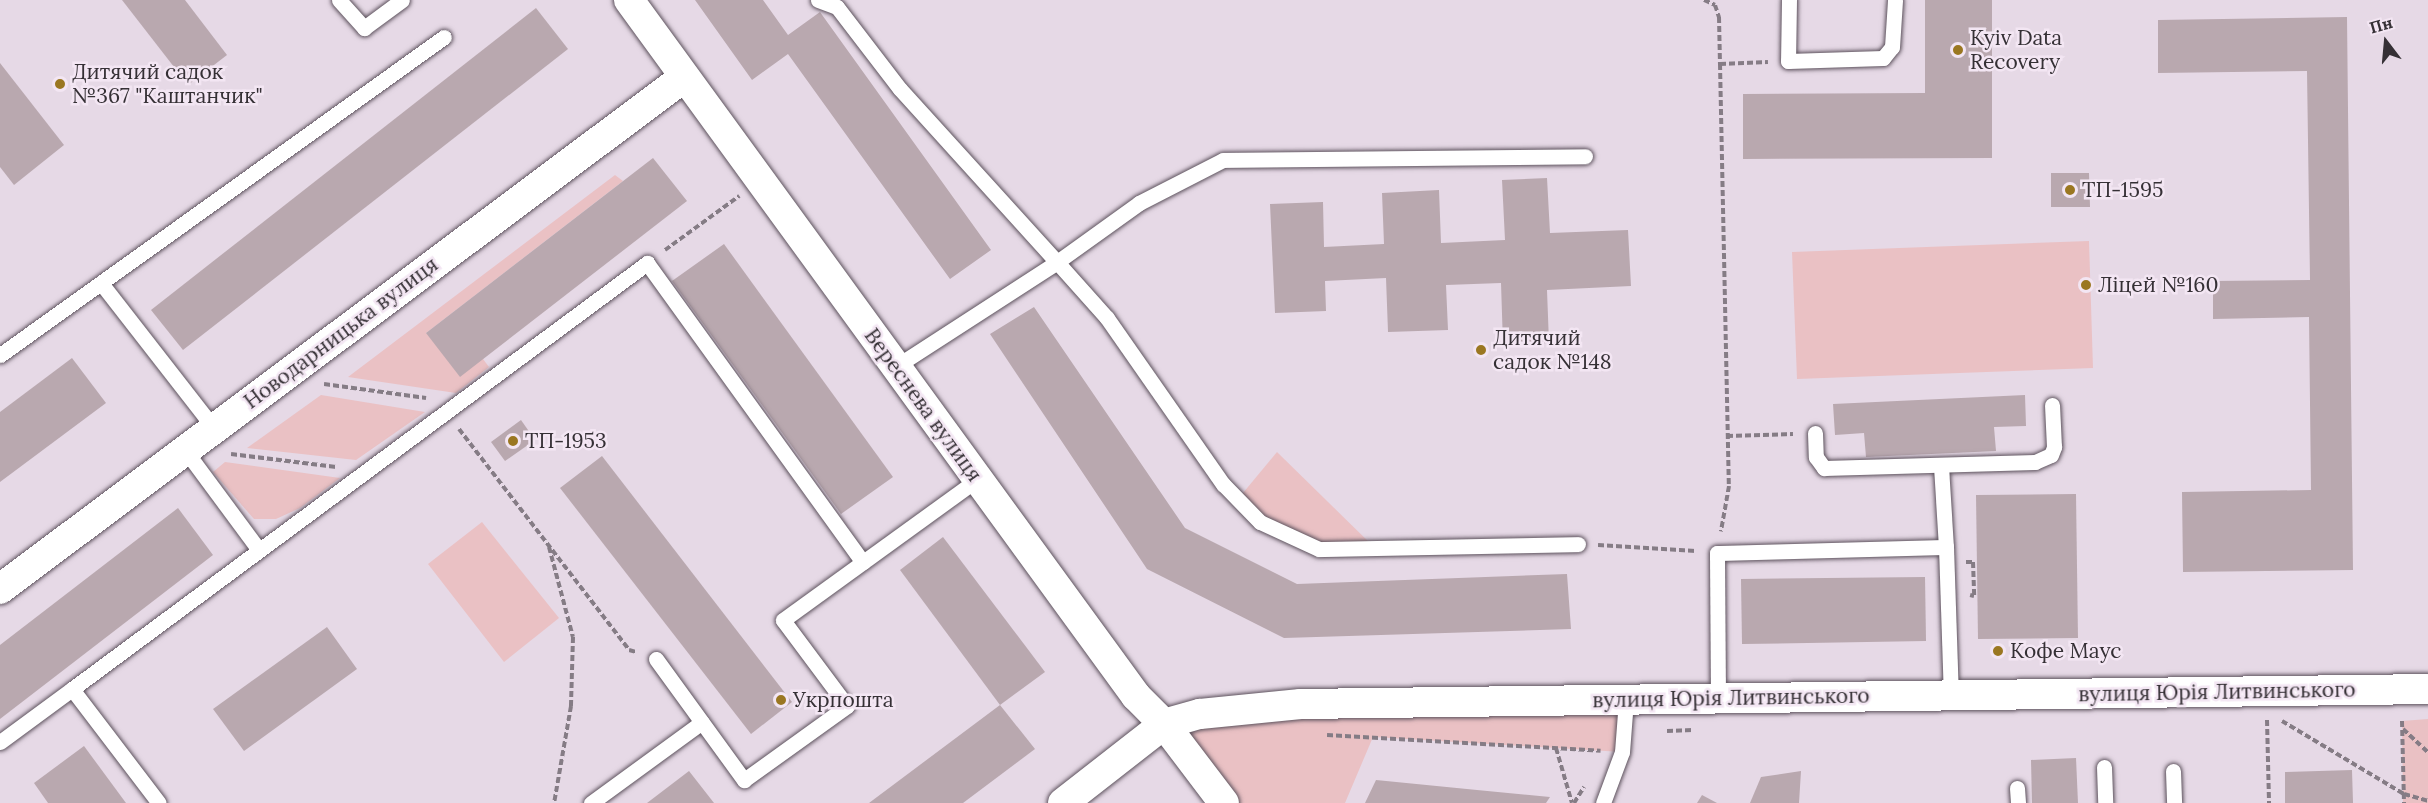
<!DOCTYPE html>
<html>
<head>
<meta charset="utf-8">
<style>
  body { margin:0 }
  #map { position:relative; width:2428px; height:803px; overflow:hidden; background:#e6d9e6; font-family:Lora,serif }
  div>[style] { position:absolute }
  .green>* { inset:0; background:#eac1c4 }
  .building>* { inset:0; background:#b9a8af }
  .path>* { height:4px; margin-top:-2px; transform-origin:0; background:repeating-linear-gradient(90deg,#857c85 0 6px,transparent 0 9px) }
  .roads { filter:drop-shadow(0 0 2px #5d525d) drop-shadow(0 0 2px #5d525d) }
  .lane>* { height:15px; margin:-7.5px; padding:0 7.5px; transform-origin:7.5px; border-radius:7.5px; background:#fff }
  .street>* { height:30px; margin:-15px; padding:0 15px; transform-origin:15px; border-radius:15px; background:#fff }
  .dots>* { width:16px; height:16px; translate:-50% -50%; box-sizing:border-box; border:3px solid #f3e6f3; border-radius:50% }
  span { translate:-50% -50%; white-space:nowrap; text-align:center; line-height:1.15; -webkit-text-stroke:5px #f3e6f3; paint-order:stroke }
  .poi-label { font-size:21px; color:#353035 }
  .left { translate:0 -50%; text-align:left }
  .street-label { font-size:21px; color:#353035 }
  .north { position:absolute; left:2356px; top:12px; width:60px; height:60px; -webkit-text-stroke:4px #f3e6f3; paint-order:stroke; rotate:344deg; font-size:16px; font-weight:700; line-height:24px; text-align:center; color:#353035 }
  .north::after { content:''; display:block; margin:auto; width:21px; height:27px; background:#353035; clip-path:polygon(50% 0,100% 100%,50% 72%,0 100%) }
</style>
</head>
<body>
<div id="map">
  <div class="green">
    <i style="clip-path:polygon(615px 175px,623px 181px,426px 333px,483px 359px,489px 367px,456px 393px,348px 377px)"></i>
    <i style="clip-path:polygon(2089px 241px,2093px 368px,1797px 379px,1792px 252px)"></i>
    <i style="clip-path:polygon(321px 395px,425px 412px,356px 460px,247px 448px)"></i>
    <i style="clip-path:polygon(1277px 452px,1374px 547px,1319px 549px,1260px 522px,1238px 499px)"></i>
    <i style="clip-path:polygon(225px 462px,340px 478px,300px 508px,276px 519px,254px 519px,213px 472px)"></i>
    <i style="clip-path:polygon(482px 522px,559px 618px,504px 662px,428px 564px)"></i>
    <i style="clip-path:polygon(1626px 700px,1622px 752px,1373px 737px,1345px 803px,1224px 803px,1164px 724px)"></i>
    <i style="clip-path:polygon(2428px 719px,2428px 803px,2403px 803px,2402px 721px)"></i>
  </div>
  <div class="building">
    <i style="clip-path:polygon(122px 0,185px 0,227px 55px,188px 85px)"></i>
    <i style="clip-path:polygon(695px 0,763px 0,788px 35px,820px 12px,991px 250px,950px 279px,788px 54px,752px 80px)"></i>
    <i style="clip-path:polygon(1925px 0,1992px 0,1992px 158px,1743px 159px,1743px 94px,1925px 93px)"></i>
    <i style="clip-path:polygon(536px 8px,568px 49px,183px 350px,151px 310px)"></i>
    <i style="clip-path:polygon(2347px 17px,2353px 570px,2183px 572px,2182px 492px,2311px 490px,2309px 317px,2213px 319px,2213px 281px,2310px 280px,2307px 71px,2158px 73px,2158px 20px)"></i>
    <i style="clip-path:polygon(0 63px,64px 145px,14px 185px,0 167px)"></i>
    <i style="clip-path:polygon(653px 158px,687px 201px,460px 377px,426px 333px)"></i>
    <i style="clip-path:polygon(2051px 173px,2089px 173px,2090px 207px,2051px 207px)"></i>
    <i style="clip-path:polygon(1547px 178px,1550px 233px,1628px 230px,1631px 286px,1547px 290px,1549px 343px,1503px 345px,1501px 283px,1446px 285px,1448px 330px,1388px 332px,1386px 278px,1325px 281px,1326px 311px,1275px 313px,1270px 204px,1323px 202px,1324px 247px,1384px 244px,1382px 193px,1439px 190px,1441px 243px,1505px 240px,1502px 180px)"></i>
    <i style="clip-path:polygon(724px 244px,893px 477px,841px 514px,672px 281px)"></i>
    <i style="clip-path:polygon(1034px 307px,1185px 528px,1297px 584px,1567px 574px,1571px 629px,1284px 638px,1147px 569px,990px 334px)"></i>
    <i style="clip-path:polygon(72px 358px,106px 403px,0 482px,0 412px)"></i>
    <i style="clip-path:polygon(2025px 395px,2026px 426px,1994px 427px,1996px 451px,1866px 457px,1864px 433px,1835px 435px,1833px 404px)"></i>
    <i style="clip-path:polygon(521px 420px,535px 440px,505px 461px,491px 442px)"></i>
    <i style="clip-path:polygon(602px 456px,792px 702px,751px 734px,560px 488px)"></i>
    <i style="clip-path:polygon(2076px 494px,2078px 638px,1978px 639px,1976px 495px)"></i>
    <i style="clip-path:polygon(178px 508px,213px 555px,0 719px,0 645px)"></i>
    <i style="clip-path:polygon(943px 537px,1045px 672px,1000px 705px,900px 570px)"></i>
    <i style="clip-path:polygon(1925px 577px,1926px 641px,1742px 644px,1741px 579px)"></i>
    <i style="clip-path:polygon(327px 627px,357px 669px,244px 751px,213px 709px)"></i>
    <i style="clip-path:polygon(1000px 705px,1035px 749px,963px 803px,869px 803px)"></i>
    <i style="clip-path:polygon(84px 746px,126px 803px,48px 803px,34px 783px)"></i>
    <i style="clip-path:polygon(2076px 758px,2078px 803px,2032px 803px,2031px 760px)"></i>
    <i style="clip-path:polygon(2352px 770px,2353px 803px,2285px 803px,2285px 772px)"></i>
    <i style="clip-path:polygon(689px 771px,714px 803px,647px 803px)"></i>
    <i style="clip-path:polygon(1801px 771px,1799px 803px,1750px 803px,1761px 777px)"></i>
    <i style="clip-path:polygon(1376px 780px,1477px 790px,1550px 797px,1546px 803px,1365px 803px)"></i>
    <i style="clip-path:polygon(1702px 795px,1717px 803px,1697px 803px)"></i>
  </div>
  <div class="path">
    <i style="left:1704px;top:0;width:12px;rotate:24deg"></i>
    <i style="left:1715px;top:5px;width:13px;rotate:72deg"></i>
    <i style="left:1719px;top:17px;width:47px;rotate:88.8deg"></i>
    <i style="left:1720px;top:64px;width:422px;rotate:88.8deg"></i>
    <i style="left:1729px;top:486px;width:46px;rotate:100.1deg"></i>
    <i style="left:1720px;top:64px;width:48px;rotate:-2.4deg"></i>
    <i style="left:665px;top:250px;width:92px;rotate:-36.1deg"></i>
    <i style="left:324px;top:384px;width:103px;rotate:7.8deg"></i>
    <i style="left:459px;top:429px;width:279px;rotate:52.4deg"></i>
    <i style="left:629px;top:650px;width:7px;rotate:16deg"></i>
    <i style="left:1727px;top:436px;width:66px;rotate:-1.7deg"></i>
    <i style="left:231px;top:454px;width:106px;rotate:7.1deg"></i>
    <i style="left:1598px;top:545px;width:98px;rotate:3.5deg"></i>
    <i style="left:549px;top:547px;width:93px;rotate:75.1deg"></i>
    <i style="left:573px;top:637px;width:69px;rotate:91.7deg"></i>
    <i style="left:571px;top:706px;width:98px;rotate:99.9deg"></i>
    <i style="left:1966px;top:562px;width:7px"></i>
    <i style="left:1973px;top:562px;width:34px;rotate:88deg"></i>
    <i style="left:1974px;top:596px;width:4px;rotate:-166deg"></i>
    <i style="left:2267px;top:720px;width:83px;rotate:88.6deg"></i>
    <i style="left:2282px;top:721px;width:142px;rotate:30.9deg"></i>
    <i style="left:2404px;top:794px;width:25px;rotate:16deg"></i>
    <i style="left:2402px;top:721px;width:82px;rotate:88.6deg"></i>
    <i style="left:2403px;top:729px;width:34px;rotate:43deg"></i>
    <i style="left:1667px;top:731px;width:26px;rotate:-2deg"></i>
    <i style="left:1327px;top:735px;width:274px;rotate:3.3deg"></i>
    <i style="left:1556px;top:748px;width:57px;rotate:73.8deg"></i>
    <i style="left:1574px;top:803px;width:19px;rotate:-58deg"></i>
  </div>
  <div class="roads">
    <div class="lane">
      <i style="left:339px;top:0;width:38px;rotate:48deg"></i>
      <i style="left:364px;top:28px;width:47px;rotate:-36.4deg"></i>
      <i style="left:818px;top:0;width:20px;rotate:20deg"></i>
      <i style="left:837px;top:7px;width:103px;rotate:52.5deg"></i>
      <i style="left:900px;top:89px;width:234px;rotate:47.8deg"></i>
      <i style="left:1057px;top:262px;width:101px;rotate:-35.7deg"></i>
      <i style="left:1139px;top:203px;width:94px;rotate:-27.1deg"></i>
      <i style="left:1223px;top:160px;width:362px;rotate:-0.6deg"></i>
      <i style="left:1789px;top:0;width:61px;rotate:90.9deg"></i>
      <i style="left:1788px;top:61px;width:95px;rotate:-1.8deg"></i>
      <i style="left:1883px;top:58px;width:14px;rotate:-51deg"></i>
      <i style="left:1892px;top:47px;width:47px;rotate:-86.3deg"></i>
      <i style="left:101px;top:283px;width:184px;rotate:52.1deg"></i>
      <i style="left:0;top:355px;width:546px;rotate:-35.61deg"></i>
      <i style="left:895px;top:367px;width:193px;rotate:-32.9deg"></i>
      <i style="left:1057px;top:262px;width:75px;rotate:48.2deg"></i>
      <i style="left:1107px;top:318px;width:203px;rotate:55.1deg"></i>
      <i style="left:1223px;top:484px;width:53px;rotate:45.8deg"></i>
      <i style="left:1260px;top:522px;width:65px;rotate:24.6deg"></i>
      <i style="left:1319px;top:549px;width:259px;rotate:-1.1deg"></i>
      <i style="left:1815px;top:433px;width:24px;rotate:88deg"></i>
      <i style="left:1816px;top:457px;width:14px;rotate:54deg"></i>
      <i style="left:1824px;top:468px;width:211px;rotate:-1.6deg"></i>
      <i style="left:2035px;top:462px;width:17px;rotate:-24deg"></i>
      <i style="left:2051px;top:455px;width:9px;rotate:-69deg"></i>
      <i style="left:2054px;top:447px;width:42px;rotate:-92.7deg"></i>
      <i style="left:185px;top:450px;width:124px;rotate:53.5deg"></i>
      <i style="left:1941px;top:466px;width:81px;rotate:86.5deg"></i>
      <i style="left:656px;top:659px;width:150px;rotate:54deg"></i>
      <i style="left:744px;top:780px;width:127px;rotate:-35.7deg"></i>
      <i style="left:847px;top:706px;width:107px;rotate:-126.7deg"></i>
      <i style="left:783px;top:620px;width:241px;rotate:-35.9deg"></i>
      <i style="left:72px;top:689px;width:716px;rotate:-36.53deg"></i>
      <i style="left:647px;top:263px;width:369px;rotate:54.2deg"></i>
      <i style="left:1718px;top:698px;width:145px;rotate:-90.4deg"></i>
      <i style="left:1717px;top:553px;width:229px;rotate:-1.5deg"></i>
      <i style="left:1946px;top:547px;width:148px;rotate:88.1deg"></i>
      <i style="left:0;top:742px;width:89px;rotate:-36.4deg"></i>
      <i style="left:72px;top:689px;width:143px;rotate:52.7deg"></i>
      <i style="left:2104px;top:767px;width:36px;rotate:88deg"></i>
      <i style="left:2173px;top:771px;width:32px;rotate:88deg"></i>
      <i style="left:2017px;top:788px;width:15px;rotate:86deg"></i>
      <i style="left:591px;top:803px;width:137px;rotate:-36.1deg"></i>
      <i style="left:1603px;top:803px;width:54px;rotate:-69.6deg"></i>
      <i style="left:1622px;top:752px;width:52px;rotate:-85.6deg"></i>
    </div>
    <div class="street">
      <i style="left:629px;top:0;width:861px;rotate:53.93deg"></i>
      <i style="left:1136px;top:696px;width:40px;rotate:45deg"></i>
      <i style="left:1164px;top:724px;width:99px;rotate:52.8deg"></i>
      <i style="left:0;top:589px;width:853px;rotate:-36.8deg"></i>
      <i style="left:1063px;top:803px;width:128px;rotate:-38deg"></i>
      <i style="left:1164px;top:724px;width:37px;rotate:-16deg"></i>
      <i style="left:1200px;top:714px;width:101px;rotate:-5.7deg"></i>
      <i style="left:1301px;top:704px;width:1127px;rotate:-0.76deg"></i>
    </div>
  </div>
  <div class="dots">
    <i style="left:1958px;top:50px;background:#9a7721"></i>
    <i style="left:60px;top:84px;background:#9a7721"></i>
    <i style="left:2070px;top:190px;background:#9a7721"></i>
    <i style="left:2086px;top:285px;background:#9a7721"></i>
    <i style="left:1481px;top:350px;background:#9a7721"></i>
    <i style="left:513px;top:441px;background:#9a7721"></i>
    <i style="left:1998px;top:651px;background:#9a7721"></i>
    <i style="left:781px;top:700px;background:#9a7721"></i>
  </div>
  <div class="poi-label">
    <span class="left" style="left:1970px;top:50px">Kyiv Data<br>Recovery</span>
    <span class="left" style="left:72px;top:84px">Дитячий садок<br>№367 "Каштанчик"</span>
    <span class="left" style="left:2082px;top:190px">ТП-1595</span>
    <span class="left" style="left:2098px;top:285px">Ліцей №160</span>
    <span class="left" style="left:1493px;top:350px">Дитячий<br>садок №148</span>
    <span class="left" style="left:525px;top:441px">ТП-1953</span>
    <span class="left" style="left:2010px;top:651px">Кофе Маус</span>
    <span class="left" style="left:793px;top:700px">Укрпошта</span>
  </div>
  <div class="street-label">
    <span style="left:341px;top:333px;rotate:-37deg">Новодарницька вулиця</span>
    <span style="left:923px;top:405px;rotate:54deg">Вереснева вулиця</span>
    <span style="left:2217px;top:692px;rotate:-1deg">вулиця Юрія Литвинського</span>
    <span style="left:1731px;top:698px;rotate:-1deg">вулиця Юрія Литвинського</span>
  </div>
  <div class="north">Пн</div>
</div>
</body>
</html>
